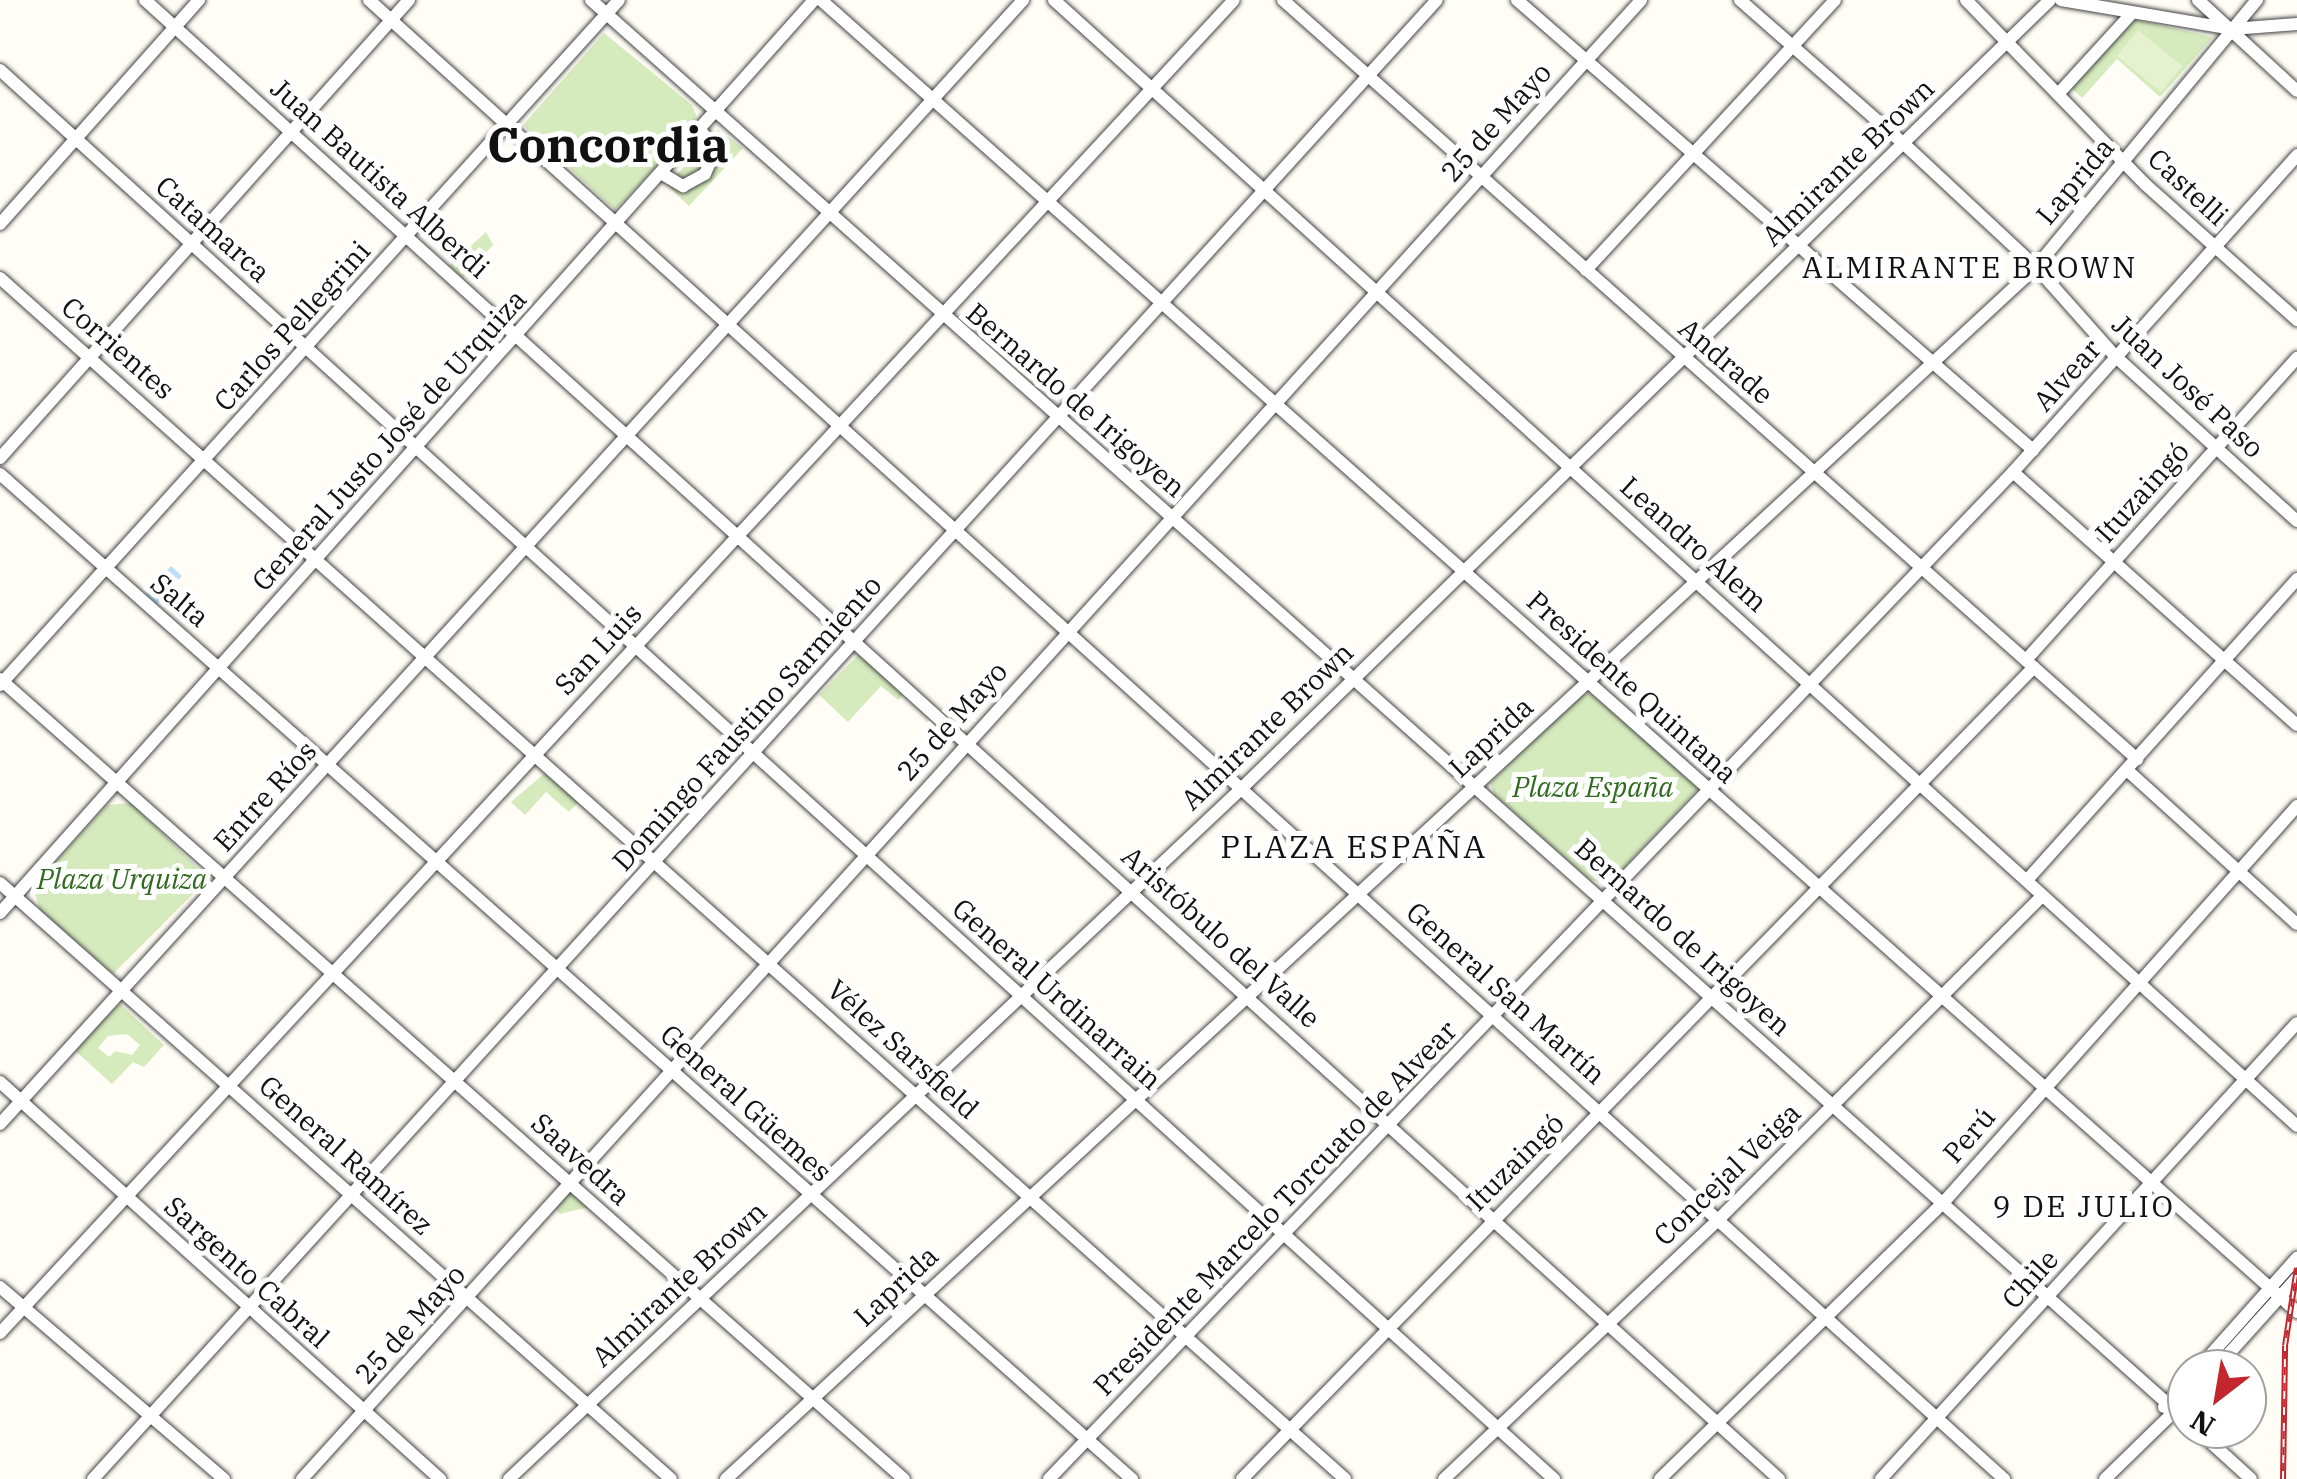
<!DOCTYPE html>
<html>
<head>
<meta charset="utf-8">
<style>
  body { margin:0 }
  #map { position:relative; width:2297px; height:1479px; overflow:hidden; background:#fffdf5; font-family:"IBM Plex Serif",serif }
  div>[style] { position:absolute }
  .green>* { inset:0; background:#d5ebbd }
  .pitch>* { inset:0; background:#e6f2cf }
  .water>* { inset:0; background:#b9e0f7 }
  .roads { filter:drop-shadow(0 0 2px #444) drop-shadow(0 0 2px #444) }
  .minor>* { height:12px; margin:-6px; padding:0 6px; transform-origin:6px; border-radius:6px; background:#fff }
  .rail>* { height:6px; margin-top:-3px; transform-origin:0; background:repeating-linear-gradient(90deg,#fff 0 8px,#c4262e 0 16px); box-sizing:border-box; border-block:2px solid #c4262e }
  span { translate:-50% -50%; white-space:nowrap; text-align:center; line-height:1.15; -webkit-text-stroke:10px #fff; paint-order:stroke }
  .street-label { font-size:28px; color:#111 }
  .park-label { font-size:28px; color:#2f6b1f; font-style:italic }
  .neighbourhood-label { font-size:30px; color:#111; letter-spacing:2.5px }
  .quarter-label { font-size:32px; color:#111; letter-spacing:2.5px }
  .town-label { font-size:48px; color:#111; font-weight:700 }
  .north { position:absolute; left:2167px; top:1349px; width:100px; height:100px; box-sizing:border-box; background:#fff; border:2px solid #a0a0a0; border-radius:50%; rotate:211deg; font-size:28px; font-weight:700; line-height:40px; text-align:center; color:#111 }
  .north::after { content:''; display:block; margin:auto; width:35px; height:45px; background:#c4262e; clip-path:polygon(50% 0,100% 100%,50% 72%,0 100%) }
</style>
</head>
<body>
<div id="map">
  <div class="green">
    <i style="clip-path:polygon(2122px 17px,2213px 37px,2160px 97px,2117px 59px,2082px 98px,2064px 81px)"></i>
    <i style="clip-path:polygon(604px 33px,692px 105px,696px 115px,694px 126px,615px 210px,523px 125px)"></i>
    <i style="clip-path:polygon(718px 130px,743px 148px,689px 206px,667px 185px)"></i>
    <i style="clip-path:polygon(486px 232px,493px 245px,463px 278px,449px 266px)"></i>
    <i style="clip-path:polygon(859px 654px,904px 694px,898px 700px,881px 686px,848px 722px,819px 695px)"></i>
    <i style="clip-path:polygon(1591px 694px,1693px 778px,1697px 790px,1617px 875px,1602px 883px,1589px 879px,1495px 795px,1490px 783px,1578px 696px)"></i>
    <i style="clip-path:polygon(545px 773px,578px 802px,569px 812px,546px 792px,525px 815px,511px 802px)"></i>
    <i style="clip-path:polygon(131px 803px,204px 874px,202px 885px,113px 974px,40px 910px,33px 887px,107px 805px)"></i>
    <i style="clip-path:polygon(evenodd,120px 1004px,164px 1045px,144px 1067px,133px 1062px,112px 1084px,72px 1048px,120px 1004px,127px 1034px,140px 1045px,132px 1055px,115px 1051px,109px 1057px,98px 1048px,108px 1036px,127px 1034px)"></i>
    <i style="clip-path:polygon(571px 1189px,589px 1207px,560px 1214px,553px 1207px)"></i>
  </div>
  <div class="pitch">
    <i style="clip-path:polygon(2138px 30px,2182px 66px,2161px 92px,2117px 56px)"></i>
  </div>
  <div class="water">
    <i style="clip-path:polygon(171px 566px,182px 576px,157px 604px,146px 594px)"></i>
  </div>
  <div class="roads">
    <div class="minor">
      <i style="left:145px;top:0;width:2204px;rotate:42.15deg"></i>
      <i style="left:369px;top:0;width:2205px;rotate:42.13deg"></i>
      <i style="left:591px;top:0;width:2137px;rotate:41.68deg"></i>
      <i style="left:821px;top:0;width:1975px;rotate:41.63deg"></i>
      <i style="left:1054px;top:0;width:1677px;rotate:42.17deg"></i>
      <i style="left:1283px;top:0;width:1143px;rotate:41.63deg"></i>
      <i style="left:1517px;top:0;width:685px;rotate:41.09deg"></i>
      <i style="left:1740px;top:0;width:217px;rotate:41.3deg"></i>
      <i style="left:1903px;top:143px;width:182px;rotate:43deg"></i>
      <i style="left:2036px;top:267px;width:120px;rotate:48.4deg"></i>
      <i style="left:2116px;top:357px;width:244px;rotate:42.2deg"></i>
      <i style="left:1966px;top:0;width:258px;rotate:45.8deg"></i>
      <i style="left:2146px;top:185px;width:203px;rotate:41.8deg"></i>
      <i style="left:2061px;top:0;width:173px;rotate:9.6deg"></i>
      <i style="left:2232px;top:29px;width:65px;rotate:-4.4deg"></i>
      <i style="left:2198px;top:0;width:134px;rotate:42.6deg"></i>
      <i style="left:0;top:70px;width:2098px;rotate:42.2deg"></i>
      <i style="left:2059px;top:93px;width:108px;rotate:-47.6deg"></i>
      <i style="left:661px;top:173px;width:26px;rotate:31deg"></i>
      <i style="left:683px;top:186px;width:25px;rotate:-29deg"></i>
      <i style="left:705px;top:174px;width:26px;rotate:-67deg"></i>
      <i style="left:715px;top:150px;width:27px;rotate:-126deg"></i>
      <i style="left:0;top:224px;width:300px;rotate:-48.4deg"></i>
      <i style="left:1586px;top:270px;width:367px;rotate:-47.3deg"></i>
      <i style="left:0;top:278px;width:1803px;rotate:41.76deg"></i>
      <i style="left:0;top:458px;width:614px;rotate:-48.23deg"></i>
      <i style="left:2013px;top:472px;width:380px;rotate:41.7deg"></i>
      <i style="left:0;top:474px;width:1514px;rotate:41.6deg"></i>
      <i style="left:2026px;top:660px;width:406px;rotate:-48.1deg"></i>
      <i style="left:0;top:679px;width:1207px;rotate:41.51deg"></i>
      <i style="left:0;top:685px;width:923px;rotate:-47.9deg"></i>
      <i style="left:2127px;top:770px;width:229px;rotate:42.2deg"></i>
      <i style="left:2028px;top:879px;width:403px;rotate:-48.1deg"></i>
      <i style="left:0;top:883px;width:897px;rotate:41.61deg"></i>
      <i style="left:0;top:913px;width:1223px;rotate:-48.28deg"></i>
      <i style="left:0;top:1082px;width:593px;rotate:42.06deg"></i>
      <i style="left:0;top:1124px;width:1520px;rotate:-47.69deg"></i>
      <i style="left:0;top:1287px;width:295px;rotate:40.6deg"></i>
      <i style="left:0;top:1333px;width:1816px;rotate:-47.21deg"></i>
      <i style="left:2198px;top:1369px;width:149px;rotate:-48.3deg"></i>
      <i style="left:2215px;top:1369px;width:122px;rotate:-48deg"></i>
      <i style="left:2164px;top:1407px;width:35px;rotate:-49deg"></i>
      <i style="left:2196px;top:1429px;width:74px;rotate:42.3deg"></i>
      <i style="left:93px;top:1479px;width:1998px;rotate:-47.74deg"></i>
      <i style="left:302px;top:1479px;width:1995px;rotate:-47.84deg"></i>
      <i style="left:509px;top:1479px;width:1009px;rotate:-43.31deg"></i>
      <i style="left:1243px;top:787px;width:1127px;rotate:-44.28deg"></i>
      <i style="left:726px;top:1479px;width:1785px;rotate:-42.77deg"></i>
      <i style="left:2036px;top:267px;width:347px;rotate:-50.4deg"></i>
      <i style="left:1049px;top:1479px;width:1394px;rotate:-46.25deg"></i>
      <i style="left:2013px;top:472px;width:426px;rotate:-48.1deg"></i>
      <i style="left:1242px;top:1479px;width:1134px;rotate:-45.71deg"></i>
      <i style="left:1444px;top:1479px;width:378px;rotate:-43.4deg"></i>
      <i style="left:1719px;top:1219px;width:453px;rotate:-45deg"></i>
      <i style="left:1660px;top:1479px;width:395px;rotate:-44.3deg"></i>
      <i style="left:1943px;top:1203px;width:532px;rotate:-48.28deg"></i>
      <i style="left:1881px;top:1479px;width:617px;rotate:-47.63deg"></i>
      <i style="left:2105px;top:1479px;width:115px;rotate:-44.3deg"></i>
    </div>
  </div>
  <div class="rail">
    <i style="left:2283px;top:1479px;width:133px;rotate:-89.1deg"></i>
    <i style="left:2285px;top:1346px;width:79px;rotate:-81.3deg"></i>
  </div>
  <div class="street-label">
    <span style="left:1496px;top:122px;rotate:-48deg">25 de Mayo</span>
    <span style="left:1848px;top:162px;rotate:-44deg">Almirante Brown</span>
    <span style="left:380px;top:178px;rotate:42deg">Juan Bautista Alberdi</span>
    <span style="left:2075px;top:181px;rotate:-50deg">Laprida</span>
    <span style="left:2188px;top:187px;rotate:43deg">Castelli</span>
    <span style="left:213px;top:229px;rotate:42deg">Catamarca</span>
    <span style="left:292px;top:326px;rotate:-48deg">Carlos Pellegrini</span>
    <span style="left:118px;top:348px;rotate:41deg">Corrientes</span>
    <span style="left:1726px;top:361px;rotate:41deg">Andrade</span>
    <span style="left:2067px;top:375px;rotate:-48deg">Alvear</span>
    <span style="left:2188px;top:386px;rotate:43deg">Juan José Paso</span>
    <span style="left:1076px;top:400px;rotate:41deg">Bernardo de Irigoyen</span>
    <span style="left:389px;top:440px;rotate:-48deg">General Justo José de Urquiza</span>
    <span style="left:2142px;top:492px;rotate:-48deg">Ituzaingó</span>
    <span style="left:1694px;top:544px;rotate:42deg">Leandro Alem</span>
    <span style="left:180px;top:600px;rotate:40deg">Salta</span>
    <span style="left:598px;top:649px;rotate:-47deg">San Luis</span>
    <span style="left:1632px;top:687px;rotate:42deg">Presidente Quintana</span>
    <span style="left:952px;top:721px;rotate:-48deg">25 de Mayo</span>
    <span style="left:747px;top:723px;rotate:-48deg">Domingo Faustino Sarmiento</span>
    <span style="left:1267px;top:726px;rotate:-44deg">Almirante Brown</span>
    <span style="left:1491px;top:737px;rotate:-43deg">Laprida</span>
    <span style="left:265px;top:796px;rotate:-48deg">Entre Ríos</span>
    <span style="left:1221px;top:937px;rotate:42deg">Aristóbulo del Valle</span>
    <span style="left:1683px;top:937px;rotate:42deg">Bernardo de Irigoyen</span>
    <span style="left:1506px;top:993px;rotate:42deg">General San Martín</span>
    <span style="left:1057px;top:994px;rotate:42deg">General Urdinarrain</span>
    <span style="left:903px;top:1049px;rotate:42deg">Vélez Sarsfield</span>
    <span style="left:746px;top:1103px;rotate:42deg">General Güemes</span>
    <span style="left:1969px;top:1135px;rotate:-49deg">Perú</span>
    <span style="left:346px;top:1155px;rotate:42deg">General Ramírez</span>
    <span style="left:581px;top:1159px;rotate:42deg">Saavedra</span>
    <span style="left:1515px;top:1162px;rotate:-45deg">Ituzaingó</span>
    <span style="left:1727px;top:1174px;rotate:-44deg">Concejal Veiga</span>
    <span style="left:1275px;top:1208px;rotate:-46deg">Presidente Marcelo Torcuato de Alvear</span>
    <span style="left:247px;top:1272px;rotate:42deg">Sargento Cabral</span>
    <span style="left:2030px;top:1279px;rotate:-48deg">Chile</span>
    <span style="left:679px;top:1284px;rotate:-43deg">Almirante Brown</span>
    <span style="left:896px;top:1286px;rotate:-43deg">Laprida</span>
    <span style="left:410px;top:1324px;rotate:-48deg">25 de Mayo</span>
  </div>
  <div class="park-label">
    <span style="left:1593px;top:787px">Plaza España</span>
    <span style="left:122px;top:879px">Plaza Urquiza</span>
  </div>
  <div class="neighbourhood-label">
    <span style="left:1970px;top:267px">ALMIRANTE BROWN</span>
    <span style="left:2084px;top:1206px">9 DE JULIO</span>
  </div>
  <div class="quarter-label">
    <span style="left:1354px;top:846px">PLAZA ESPAÑA</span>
  </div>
  <div class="town-label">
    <span style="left:608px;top:145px">Concordia</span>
  </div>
  <div class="north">N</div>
</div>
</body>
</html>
